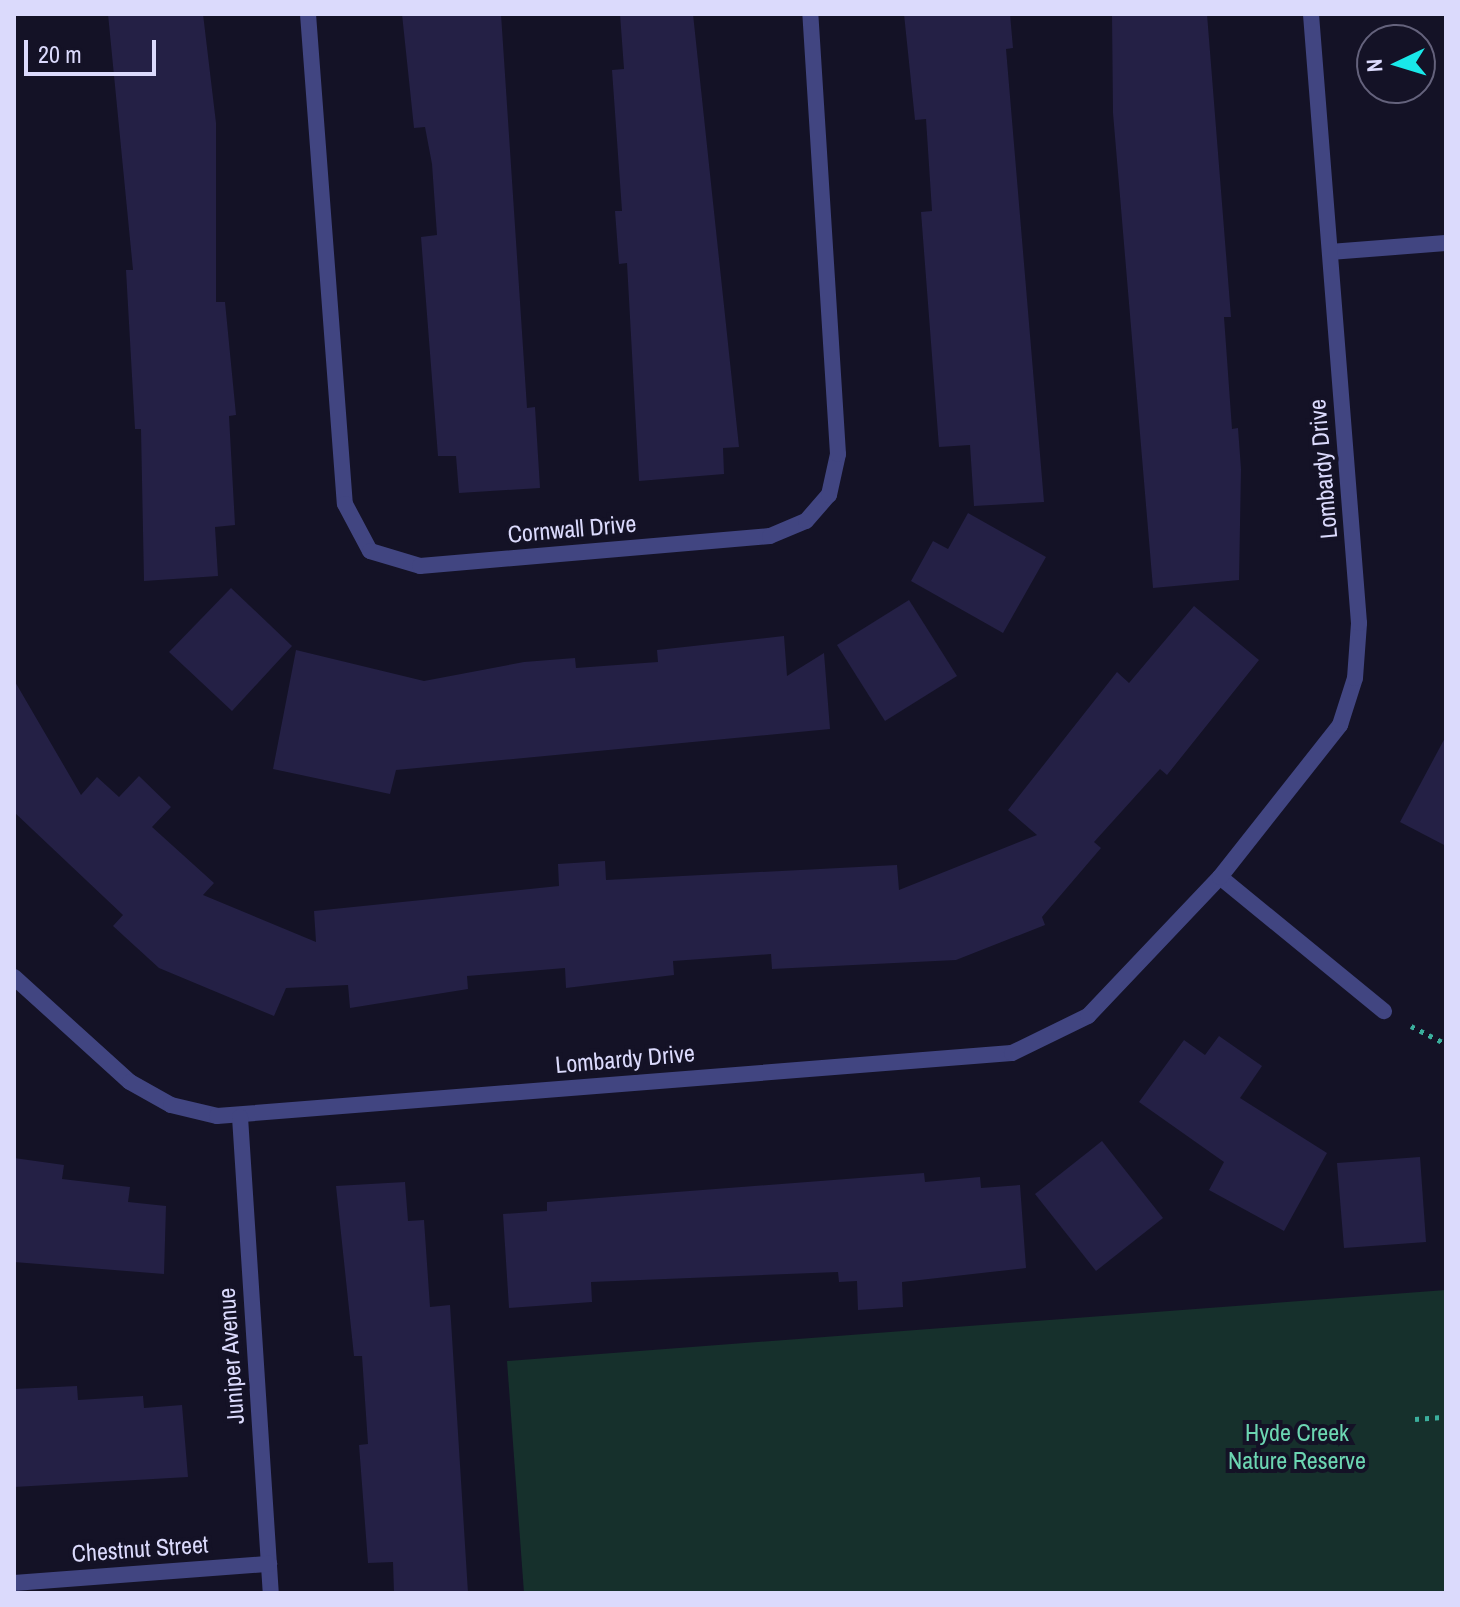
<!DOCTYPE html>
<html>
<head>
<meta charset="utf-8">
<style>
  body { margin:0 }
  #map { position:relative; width:1460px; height:1607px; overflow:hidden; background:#141226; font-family:"Archivo Narrow",sans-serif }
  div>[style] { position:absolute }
  .green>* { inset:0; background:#16302c }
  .building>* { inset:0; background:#242045 }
  .path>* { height:5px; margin-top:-2.5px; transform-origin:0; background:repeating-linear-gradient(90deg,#3baf9d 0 4px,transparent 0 10px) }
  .street>* { height:16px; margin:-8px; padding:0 8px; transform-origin:8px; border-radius:8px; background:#414581 }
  span { translate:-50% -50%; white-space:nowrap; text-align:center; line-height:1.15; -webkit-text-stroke:8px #141226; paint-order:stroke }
  .street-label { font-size:24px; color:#dbdafc }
  .park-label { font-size:24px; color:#6cd6b2 }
  .frame { position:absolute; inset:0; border:16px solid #dbdafc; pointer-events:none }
  .north { position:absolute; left:1356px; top:24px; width:80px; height:80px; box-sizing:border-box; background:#141226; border:2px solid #64627c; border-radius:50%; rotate:266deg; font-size:22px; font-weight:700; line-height:32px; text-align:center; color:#dbdafc }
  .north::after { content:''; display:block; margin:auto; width:28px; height:36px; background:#19e8e9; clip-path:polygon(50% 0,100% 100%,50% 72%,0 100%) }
  .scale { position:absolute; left:24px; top:40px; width:132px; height:36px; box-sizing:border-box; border:4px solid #dbdafc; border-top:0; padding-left:10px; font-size:24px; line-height:28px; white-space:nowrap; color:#dbdafc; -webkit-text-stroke:6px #141226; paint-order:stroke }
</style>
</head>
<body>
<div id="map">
  <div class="green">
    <i style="clip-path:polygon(1446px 1290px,1446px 1593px,524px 1593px,507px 1361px)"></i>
  </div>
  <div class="building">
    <i style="clip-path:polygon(108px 14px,203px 14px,216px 123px,216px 302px,225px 302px,236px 415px,229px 416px,235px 525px,215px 527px,218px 576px,144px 581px,141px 429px,135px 429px,126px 270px,133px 270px)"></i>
    <i style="clip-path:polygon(402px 14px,501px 14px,527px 408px,535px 407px,540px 488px,459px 493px,456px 456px,438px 456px,421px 237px,437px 235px,432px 164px,425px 127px,414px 128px)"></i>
    <i style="clip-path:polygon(620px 14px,693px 14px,739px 447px,723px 448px,724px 474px,639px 481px,627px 263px,619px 264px,615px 211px,622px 211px,612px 70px,624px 69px)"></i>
    <i style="clip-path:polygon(904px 14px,1010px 14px,1013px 48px,1006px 49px,1044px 502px,974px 506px,970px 445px,939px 447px,921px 212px,932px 211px,926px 119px,915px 120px)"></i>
    <i style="clip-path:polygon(1112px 14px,1207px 14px,1231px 317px,1224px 317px,1232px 429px,1238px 428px,1241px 469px,1239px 580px,1153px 588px,1113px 113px)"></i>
    <i style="clip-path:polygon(968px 513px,1046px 557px,1003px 633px,911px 581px,933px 541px,948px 549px)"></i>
    <i style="clip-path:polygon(231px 588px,292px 646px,232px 711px,169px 652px)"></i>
    <i style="clip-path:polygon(909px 600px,957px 676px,885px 721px,837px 645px)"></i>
    <i style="clip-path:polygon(1194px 606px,1259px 660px,1167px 775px,1160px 769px,1094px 842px,1101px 848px,1042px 917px,1045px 925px,956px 960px,772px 969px,771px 954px,673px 961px,674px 975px,566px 988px,565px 968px,467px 976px,468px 989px,350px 1008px,348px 985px,286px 988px,274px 1016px,159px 968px,113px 926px,123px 915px,14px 812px,14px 680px,81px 795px,97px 777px,119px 797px,139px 776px,171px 807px,152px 827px,214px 883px,203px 895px,316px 942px,314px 911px,559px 886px,558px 864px,605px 861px,606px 880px,897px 865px,899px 890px,1037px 835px,1008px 810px,1117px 672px,1129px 683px)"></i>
    <i style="clip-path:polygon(784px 636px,787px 676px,824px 653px,830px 729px,396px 770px,390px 794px,273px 769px,296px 650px,424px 681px,524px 662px,575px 658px,576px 668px,658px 662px,657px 650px)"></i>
    <i style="clip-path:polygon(1446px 736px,1446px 846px,1400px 822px)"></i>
    <i style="clip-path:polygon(1219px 1036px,1262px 1066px,1240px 1098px,1327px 1153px,1284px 1231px,1209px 1190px,1224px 1162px,1139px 1102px,1184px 1040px,1205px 1055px)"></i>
    <i style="clip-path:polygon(1102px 1141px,1163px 1218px,1096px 1271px,1035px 1194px)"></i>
    <i style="clip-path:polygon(1420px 1157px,1426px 1242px,1344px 1248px,1337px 1163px)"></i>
    <i style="clip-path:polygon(14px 1158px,64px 1165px,62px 1179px,130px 1187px,128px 1202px,166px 1206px,164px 1274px,14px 1262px)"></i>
    <i style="clip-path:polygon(924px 1173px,925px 1182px,980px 1177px,981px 1188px,1020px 1185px,1026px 1268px,902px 1282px,903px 1307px,858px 1310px,857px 1281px,839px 1282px,838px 1272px,591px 1282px,592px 1302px,509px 1308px,503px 1214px,547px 1211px,547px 1202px)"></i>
    <i style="clip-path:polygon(405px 1182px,408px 1221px,424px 1220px,430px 1307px,450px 1305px,468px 1593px,394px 1593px,393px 1562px,368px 1563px,359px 1445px,368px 1444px,362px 1356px,354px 1356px,336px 1186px)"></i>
    <i style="clip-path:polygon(77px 1386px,78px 1400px,143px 1396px,144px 1408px,182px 1405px,188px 1477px,14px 1487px,14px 1389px)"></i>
  </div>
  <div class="path">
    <i style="left:1411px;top:1026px;width:39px;rotate:27deg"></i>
    <i style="left:1415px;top:1419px;width:31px;rotate:-4deg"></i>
  </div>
  <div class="street">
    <i style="left:308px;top:14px;width:491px;rotate:85.7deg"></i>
    <i style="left:345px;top:504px;width:53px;rotate:62deg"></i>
    <i style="left:370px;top:551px;width:52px;rotate:16.7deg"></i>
    <i style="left:420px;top:566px;width:351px;rotate:-4.9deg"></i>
    <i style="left:770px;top:536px;width:39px;rotate:-23deg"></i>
    <i style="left:806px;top:521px;width:35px;rotate:-49deg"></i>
    <i style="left:829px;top:495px;width:42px;rotate:-77.6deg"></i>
    <i style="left:838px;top:454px;width:441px;rotate:-93.6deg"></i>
    <i style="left:1330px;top:252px;width:116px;rotate:-4.4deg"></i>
    <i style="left:1220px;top:877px;width:212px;rotate:39.3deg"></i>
    <i style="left:14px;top:977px;width:156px;rotate:42.2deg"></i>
    <i style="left:130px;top:1082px;width:47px;rotate:29.3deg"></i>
    <i style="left:171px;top:1105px;width:47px;rotate:13.4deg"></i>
    <i style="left:217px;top:1116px;width:797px;rotate:-4.53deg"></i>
    <i style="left:1012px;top:1053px;width:85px;rotate:-26deg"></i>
    <i style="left:1088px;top:1016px;width:192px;rotate:-46.5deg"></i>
    <i style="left:1220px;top:877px;width:194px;rotate:-51.7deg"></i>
    <i style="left:1340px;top:725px;width:49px;rotate:-72.3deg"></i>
    <i style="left:1355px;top:678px;width:55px;rotate:-85.8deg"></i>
    <i style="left:1359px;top:623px;width:611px;rotate:-94.51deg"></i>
    <i style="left:240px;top:1117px;width:477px;rotate:86.3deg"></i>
    <i style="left:14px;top:1583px;width:256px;rotate:-4.3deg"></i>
  </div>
  <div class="street-label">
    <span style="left:1323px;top:469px;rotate:-95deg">Lombardy Drive</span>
    <span style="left:572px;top:529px;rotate:-5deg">Cornwall Drive</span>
    <span style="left:625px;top:1059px;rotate:-5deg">Lombardy Drive</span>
    <span style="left:231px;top:1356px;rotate:-94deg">Juniper Avenue</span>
    <span style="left:140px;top:1549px;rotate:-4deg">Chestnut Street</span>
  </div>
  <div class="park-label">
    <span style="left:1297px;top:1447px">Hyde Creek<br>Nature Reserve</span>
  </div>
  <div class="frame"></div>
  <div class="north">N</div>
  <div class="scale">20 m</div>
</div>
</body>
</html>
